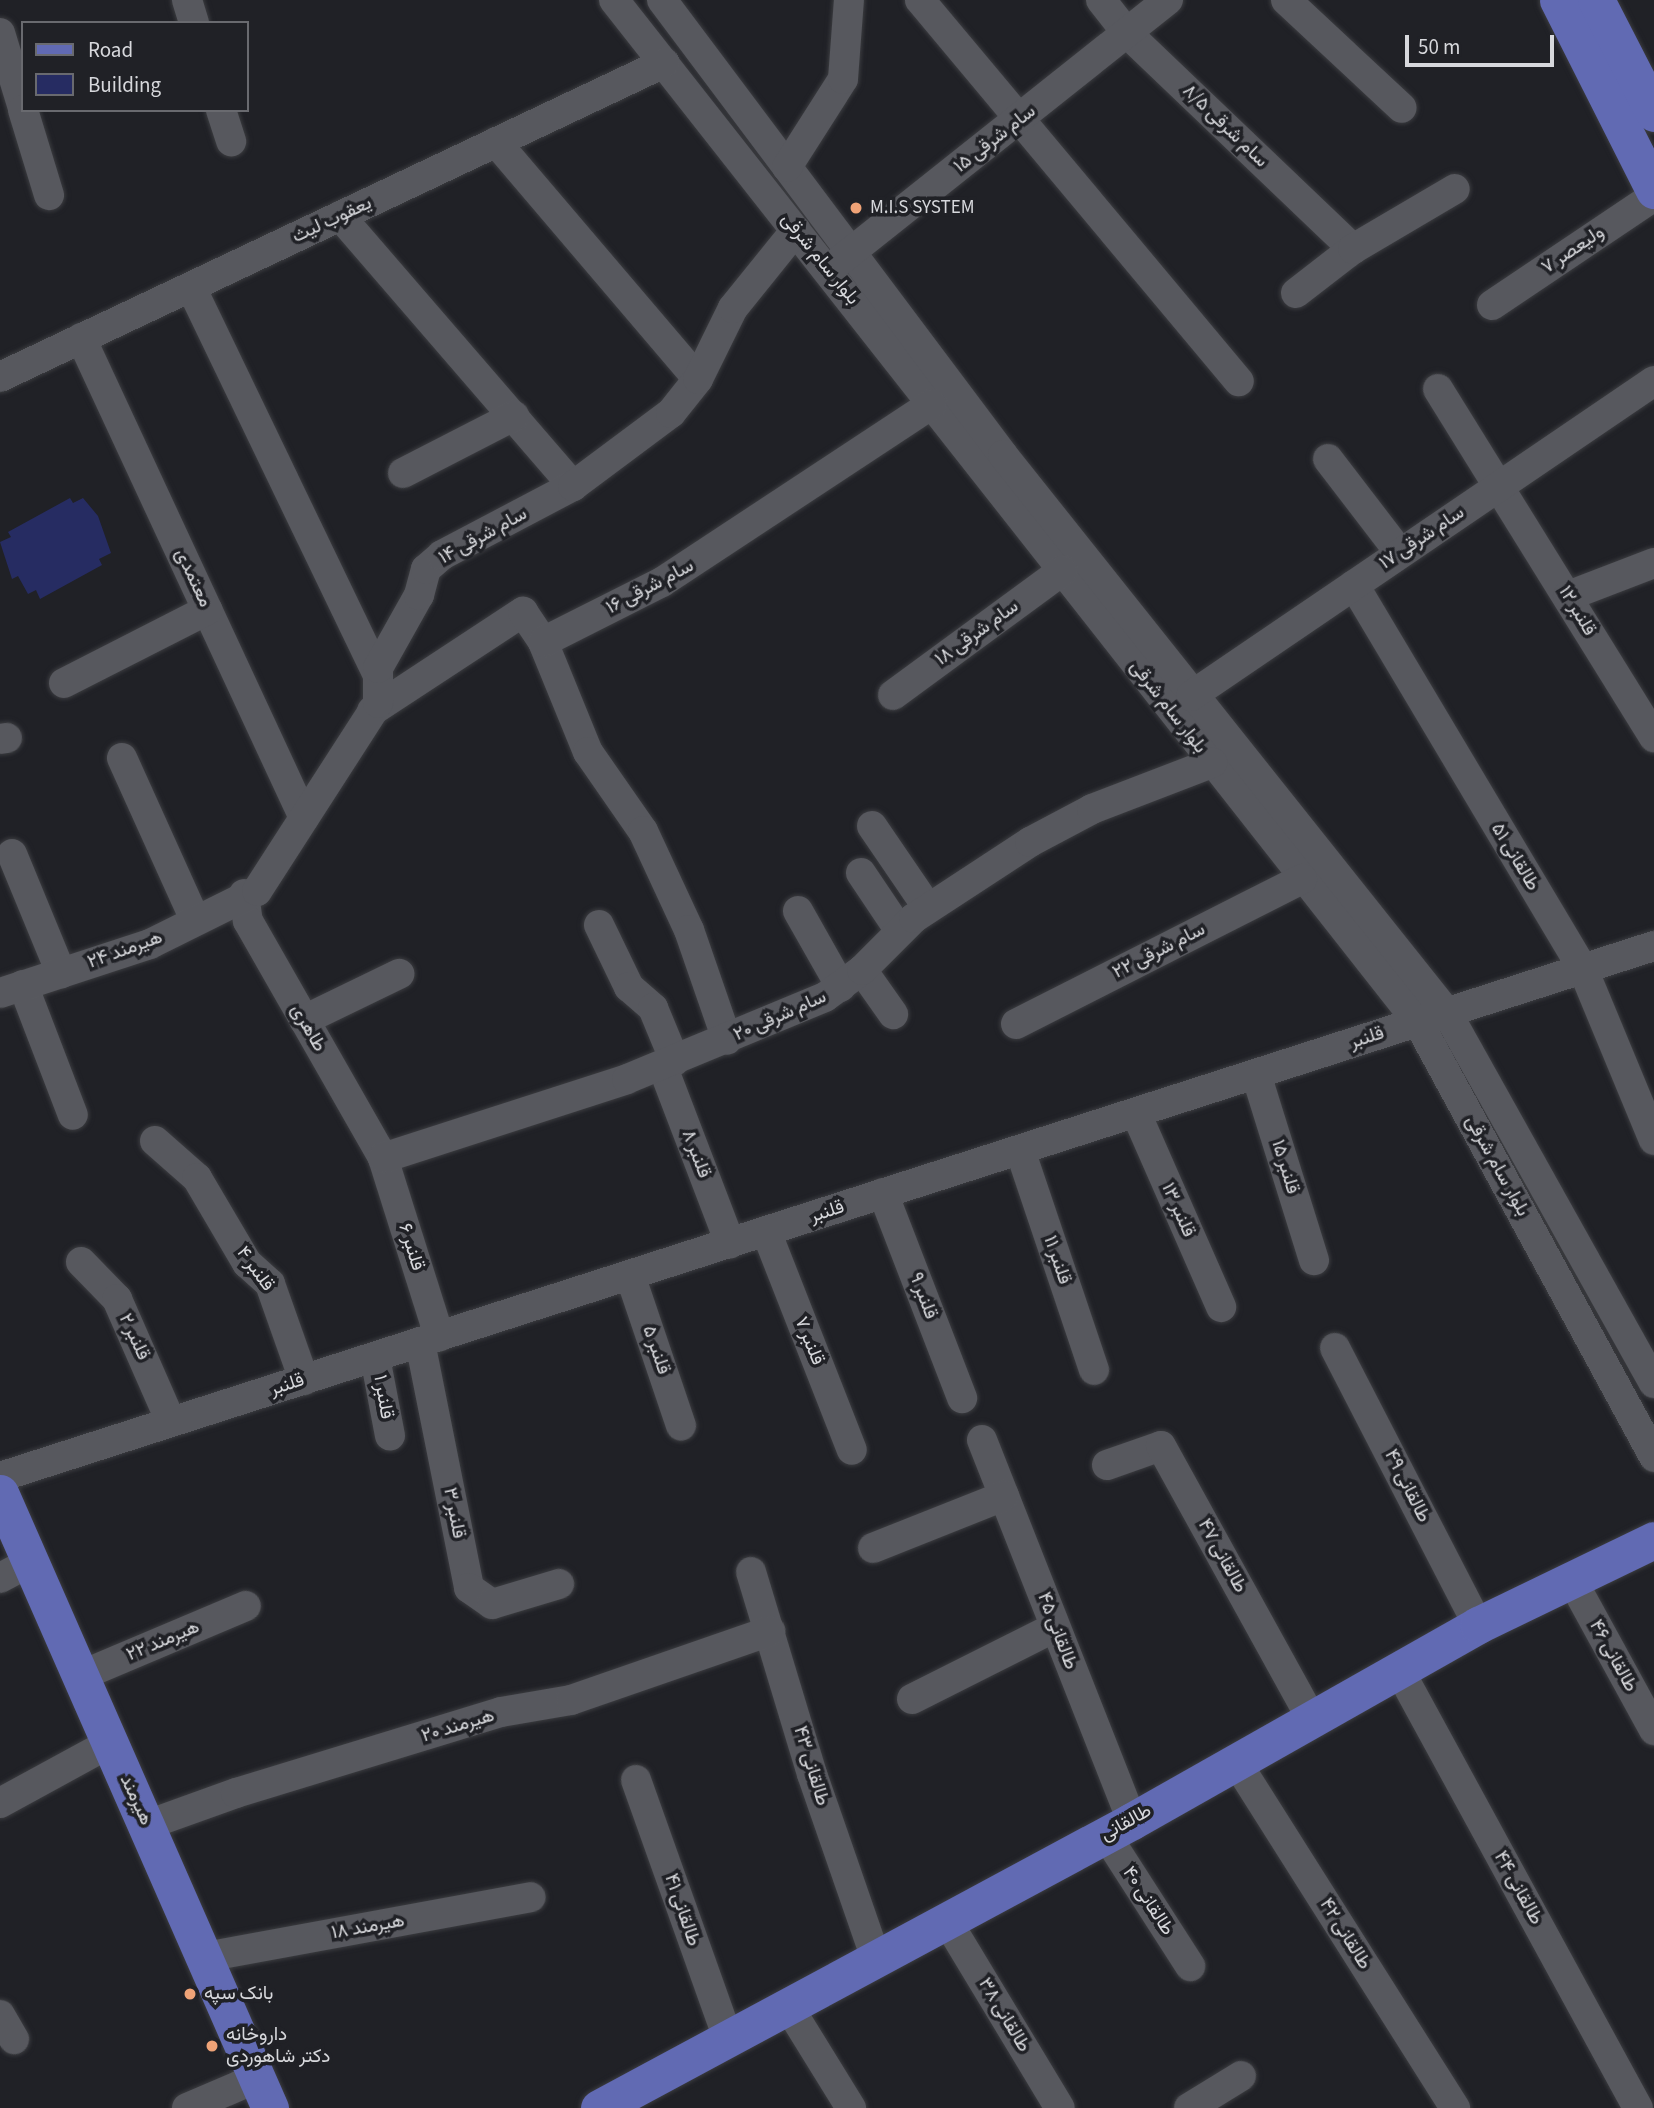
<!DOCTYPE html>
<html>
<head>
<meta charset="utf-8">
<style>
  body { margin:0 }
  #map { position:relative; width:1654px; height:2108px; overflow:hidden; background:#202126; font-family:"Source Sans 3",Vazirmatn,sans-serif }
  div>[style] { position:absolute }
  .building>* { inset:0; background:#262c62 }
  .roads { filter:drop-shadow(0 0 2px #3b3c40) drop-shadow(0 0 2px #3b3c40) }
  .minor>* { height:30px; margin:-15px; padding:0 15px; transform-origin:15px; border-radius:15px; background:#57585e }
  .major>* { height:37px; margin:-18.5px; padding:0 18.5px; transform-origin:18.5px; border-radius:18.5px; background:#616ab3 }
  .dots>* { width:19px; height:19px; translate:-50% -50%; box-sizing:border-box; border:4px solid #202126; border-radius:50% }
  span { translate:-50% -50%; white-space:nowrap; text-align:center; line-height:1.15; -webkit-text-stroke:7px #202126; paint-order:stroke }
  .street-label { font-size:19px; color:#d7d8dc }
  .poi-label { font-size:19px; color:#d7d8dc }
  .left { translate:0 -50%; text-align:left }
  .legend { position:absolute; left:21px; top:21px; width:228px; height:91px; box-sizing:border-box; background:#202126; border:2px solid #696a6f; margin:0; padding:9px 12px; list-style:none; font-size:21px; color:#d7d8dc }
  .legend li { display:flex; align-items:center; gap:14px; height:35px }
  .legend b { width:35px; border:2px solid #696a6f }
  .scale { position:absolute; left:1405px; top:35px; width:149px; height:32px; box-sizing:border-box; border:4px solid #d7d8dc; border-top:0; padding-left:9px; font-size:21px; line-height:24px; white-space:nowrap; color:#d7d8dc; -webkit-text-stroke:5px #202126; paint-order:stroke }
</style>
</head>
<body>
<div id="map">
  <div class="building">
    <i style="clip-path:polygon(70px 498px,73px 503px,83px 498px,98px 516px,111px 553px,99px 559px,102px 565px,40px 599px,36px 590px,28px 594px,18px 576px,12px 579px,0 542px,11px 537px,8px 532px)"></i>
  </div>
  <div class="roads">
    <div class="minor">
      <i style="left:187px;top:0;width:24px;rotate:73deg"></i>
      <i style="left:614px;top:0;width:1300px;rotate:51.81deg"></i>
      <i style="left:1418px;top:1022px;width:495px;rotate:61.5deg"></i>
      <i style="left:662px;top:0;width:569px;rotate:53.15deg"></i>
      <i style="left:1003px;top:455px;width:713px;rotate:51.49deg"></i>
      <i style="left:1447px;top:1013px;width:424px;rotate:60.8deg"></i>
      <i style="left:920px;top:0;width:497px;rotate:50.1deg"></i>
      <i style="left:1101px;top:0;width:42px;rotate:51.8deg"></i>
      <i style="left:1127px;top:33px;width:313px;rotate:43.7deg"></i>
      <i style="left:1286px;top:0;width:158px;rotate:43deg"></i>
      <i style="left:0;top:33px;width:78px;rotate:73deg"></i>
      <i style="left:23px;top:110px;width:89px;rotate:73deg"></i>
      <i style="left:221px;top:110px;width:33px;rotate:72deg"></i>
      <i style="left:496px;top:142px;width:311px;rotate:49.6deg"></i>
      <i style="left:787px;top:167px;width:104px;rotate:-57.5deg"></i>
      <i style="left:843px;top:79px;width:79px;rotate:-85.7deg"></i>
      <i style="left:340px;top:216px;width:357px;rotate:49.2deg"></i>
      <i style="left:837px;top:263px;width:423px;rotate:-38.5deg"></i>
      <i style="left:191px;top:287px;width:431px;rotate:64.3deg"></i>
      <i style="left:1296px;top:293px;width:72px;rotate:-37.7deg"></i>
      <i style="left:1353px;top:249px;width:118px;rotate:-30.5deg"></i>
      <i style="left:1492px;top:305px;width:195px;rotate:-33.9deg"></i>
      <i style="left:81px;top:338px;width:529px;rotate:65.08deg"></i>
      <i style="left:0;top:377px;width:735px;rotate:-25.31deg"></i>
      <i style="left:1438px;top:389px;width:410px;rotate:58.2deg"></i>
      <i style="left:1328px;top:459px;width:118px;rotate:52.5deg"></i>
      <i style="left:403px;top:473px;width:125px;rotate:-27.2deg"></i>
      <i style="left:1354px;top:585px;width:447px;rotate:59.2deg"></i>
      <i style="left:1583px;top:969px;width:185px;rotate:67.5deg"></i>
      <i style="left:1568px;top:596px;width:92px;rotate:-21deg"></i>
      <i style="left:543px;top:642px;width:119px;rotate:67.8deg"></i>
      <i style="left:588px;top:752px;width:96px;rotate:55.2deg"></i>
      <i style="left:643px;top:831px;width:109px;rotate:65.1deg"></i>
      <i style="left:689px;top:930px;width:116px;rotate:70.9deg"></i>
      <i style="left:64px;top:683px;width:161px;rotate:-27deg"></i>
      <i style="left:893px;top:695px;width:210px;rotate:-36.3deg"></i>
      <i style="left:1191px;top:696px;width:560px;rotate:-34.23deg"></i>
      <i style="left:372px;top:711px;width:181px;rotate:-33.3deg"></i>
      <i style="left:523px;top:612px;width:36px;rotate:56deg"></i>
      <i style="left:543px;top:642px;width:133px;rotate:-26.8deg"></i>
      <i style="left:662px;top:582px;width:323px;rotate:-33.4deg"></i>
      <i style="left:0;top:739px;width:7px;rotate:-8deg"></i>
      <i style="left:122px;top:758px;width:178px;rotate:65.7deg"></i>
      <i style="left:872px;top:826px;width:99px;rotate:55.7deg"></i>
      <i style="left:12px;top:854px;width:129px;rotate:67.6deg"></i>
      <i style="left:861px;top:873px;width:70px;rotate:56.1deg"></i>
      <i style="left:244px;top:894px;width:27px;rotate:82deg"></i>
      <i style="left:248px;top:921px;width:273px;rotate:60.3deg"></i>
      <i style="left:383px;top:1158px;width:187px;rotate:72.5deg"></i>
      <i style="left:798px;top:911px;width:87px;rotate:60.5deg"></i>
      <i style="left:599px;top:925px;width:69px;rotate:64.2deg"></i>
      <i style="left:629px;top:987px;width:32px;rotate:41deg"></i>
      <i style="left:653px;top:1008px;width:57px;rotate:67.5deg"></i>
      <i style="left:862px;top:970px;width:54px;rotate:54.8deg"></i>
      <i style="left:23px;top:985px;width:139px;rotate:69deg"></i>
      <i style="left:0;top:993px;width:158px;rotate:-18.1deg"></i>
      <i style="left:150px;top:944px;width:119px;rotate:-26.4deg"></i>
      <i style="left:257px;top:891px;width:224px;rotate:-57.2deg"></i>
      <i style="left:378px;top:703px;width:35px;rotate:-90deg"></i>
      <i style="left:378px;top:668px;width:84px;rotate:-60.7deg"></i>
      <i style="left:419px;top:595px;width:27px;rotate:-75deg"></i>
      <i style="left:426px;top:569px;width:21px;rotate:-41deg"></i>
      <i style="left:442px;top:555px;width:148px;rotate:-27.8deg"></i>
      <i style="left:573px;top:486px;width:122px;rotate:-36.7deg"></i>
      <i style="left:671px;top:413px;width:43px;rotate:-51.5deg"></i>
      <i style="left:698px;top:379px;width:79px;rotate:-63.8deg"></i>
      <i style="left:733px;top:308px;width:100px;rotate:-51.1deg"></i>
      <i style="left:304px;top:1020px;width:106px;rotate:-25.8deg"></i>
      <i style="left:1016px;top:1024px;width:321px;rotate:-26.9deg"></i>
      <i style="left:662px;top:1065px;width:191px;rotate:69.1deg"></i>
      <i style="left:1256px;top:1074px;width:195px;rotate:72.7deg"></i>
      <i style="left:1136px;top:1113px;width:212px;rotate:66.3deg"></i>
      <i style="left:155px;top:1141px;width:56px;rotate:41.4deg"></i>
      <i style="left:197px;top:1178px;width:99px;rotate:59.5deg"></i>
      <i style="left:247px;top:1263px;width:31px;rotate:42deg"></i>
      <i style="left:270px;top:1284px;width:102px;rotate:70.5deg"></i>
      <i style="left:1020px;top:1150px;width:232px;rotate:71.4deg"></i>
      <i style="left:383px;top:1158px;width:256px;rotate:-17.9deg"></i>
      <i style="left:627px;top:1079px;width:214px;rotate:-22.5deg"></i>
      <i style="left:825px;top:997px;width:46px;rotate:-36.1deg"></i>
      <i style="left:862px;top:970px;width:74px;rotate:-45deg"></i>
      <i style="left:914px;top:918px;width:139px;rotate:-33.2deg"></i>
      <i style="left:1030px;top:842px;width:70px;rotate:-28deg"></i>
      <i style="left:1092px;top:809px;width:129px;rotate:-21deg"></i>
      <i style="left:883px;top:1193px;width:220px;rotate:68.9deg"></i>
      <i style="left:766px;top:1231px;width:235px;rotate:68.6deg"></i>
      <i style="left:81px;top:1262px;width:52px;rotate:45.8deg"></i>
      <i style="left:117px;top:1299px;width:134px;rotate:66.3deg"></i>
      <i style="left:630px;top:1275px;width:159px;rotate:71.3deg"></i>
      <i style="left:420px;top:1342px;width:251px;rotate:78.7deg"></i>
      <i style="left:469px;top:1588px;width:28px;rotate:35deg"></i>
      <i style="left:492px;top:1604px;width:70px;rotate:-16.6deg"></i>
      <i style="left:1335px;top:1348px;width:312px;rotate:62.7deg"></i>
      <i style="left:375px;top:1357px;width:80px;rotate:79.2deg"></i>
      <i style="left:982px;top:1440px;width:409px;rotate:68.5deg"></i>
      <i style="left:1107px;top:1465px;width:57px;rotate:-19.4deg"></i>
      <i style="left:1161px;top:1446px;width:308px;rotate:61.1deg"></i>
      <i style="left:0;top:1477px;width:1737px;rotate:-17.8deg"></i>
      <i style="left:873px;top:1548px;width:141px;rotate:-21.7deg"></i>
      <i style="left:751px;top:1572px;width:211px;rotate:73.2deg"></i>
      <i style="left:812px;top:1774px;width:196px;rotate:70.9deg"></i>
      <i style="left:0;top:1578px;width:34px;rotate:-28deg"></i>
      <i style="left:1573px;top:1582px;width:169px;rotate:61.3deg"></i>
      <i style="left:1398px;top:1668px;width:501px;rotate:61.39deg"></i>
      <i style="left:80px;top:1676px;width:180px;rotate:-22.9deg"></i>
      <i style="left:912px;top:1699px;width:160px;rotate:-26.7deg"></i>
      <i style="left:1235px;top:1760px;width:412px;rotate:57.7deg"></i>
      <i style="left:636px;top:1780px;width:275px;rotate:70.4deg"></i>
      <i style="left:0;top:1803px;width:125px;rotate:-28.6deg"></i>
      <i style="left:147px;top:1825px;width:95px;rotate:-19.8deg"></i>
      <i style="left:236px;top:1793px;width:277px;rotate:-17deg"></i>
      <i style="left:501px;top:1712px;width:71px;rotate:-9.7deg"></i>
      <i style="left:571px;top:1700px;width:211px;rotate:-19.1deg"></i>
      <i style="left:1106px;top:1835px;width:156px;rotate:57.3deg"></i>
      <i style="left:947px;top:1921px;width:218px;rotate:58.9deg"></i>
      <i style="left:205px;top:1957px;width:331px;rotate:-10.4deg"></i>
      <i style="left:788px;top:2006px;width:120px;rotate:58.3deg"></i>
      <i style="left:0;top:2015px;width:28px;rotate:60deg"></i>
      <i style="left:187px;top:2108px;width:76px;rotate:-23.2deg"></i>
      <i style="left:1189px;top:2108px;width:61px;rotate:-31.6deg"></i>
    </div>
    <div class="major">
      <i style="left:1558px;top:0;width:213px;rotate:63.2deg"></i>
      <i style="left:1596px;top:0;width:127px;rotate:62.8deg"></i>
      <i style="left:0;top:1493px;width:672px;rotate:66.3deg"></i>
      <i style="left:599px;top:2108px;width:605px;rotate:-28.3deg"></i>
      <i style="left:1132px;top:1821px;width:398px;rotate:-29.5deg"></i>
      <i style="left:1478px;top:1625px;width:195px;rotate:-25.8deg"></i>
    </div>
  </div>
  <div class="dots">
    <i style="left:856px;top:208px;background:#efa377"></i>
    <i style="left:190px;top:1994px;background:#efa377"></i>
    <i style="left:212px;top:2046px;background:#efa377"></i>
  </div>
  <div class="street-label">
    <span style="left:1225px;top:126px;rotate:44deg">سام شرقی ۸/۵</span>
    <span style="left:995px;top:139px;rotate:-38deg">سام شرقی ۱۵</span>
    <span style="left:332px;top:220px;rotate:-25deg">یعقوب لیث</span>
    <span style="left:1573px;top:250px;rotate:-34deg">ولیعصر ۷</span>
    <span style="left:820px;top:259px;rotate:51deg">بلوار سام شرقی</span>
    <span style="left:483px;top:536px;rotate:-29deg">سام شرقی ۱۴</span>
    <span style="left:1422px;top:538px;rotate:-34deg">سام شرقی ۱۷</span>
    <span style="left:193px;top:578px;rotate:65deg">معتمدی</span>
    <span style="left:650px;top:587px;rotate:-28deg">سام شرقی ۱۶</span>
    <span style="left:1577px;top:611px;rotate:59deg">قلنبر ۱۲</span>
    <span style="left:977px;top:633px;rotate:-36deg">سام شرقی ۱۸</span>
    <span style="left:1168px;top:707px;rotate:52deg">بلوار سام شرقی</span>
    <span style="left:1515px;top:857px;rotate:59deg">طالقانی ۵۱</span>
    <span style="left:125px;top:950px;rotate:-20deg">هیرمند ۲۴</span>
    <span style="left:1159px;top:951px;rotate:-27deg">سام شرقی ۲۲</span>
    <span style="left:780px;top:1016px;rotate:-24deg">سام شرقی ۲۰</span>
    <span style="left:308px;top:1028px;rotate:60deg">طاهری</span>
    <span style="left:1367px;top:1038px;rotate:-18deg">قلنبر</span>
    <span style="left:696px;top:1154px;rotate:69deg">قلنبر ۸</span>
    <span style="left:1497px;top:1166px;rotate:61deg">بلوار سام شرقی</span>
    <span style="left:1285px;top:1167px;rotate:73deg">قلنبر ۱۵</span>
    <span style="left:1178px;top:1210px;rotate:66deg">قلنبر ۱۳</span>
    <span style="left:827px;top:1212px;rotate:-18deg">قلنبر</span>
    <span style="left:411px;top:1247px;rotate:73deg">قلنبر ۶</span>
    <span style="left:1057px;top:1260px;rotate:71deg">قلنبر ۱۱</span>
    <span style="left:255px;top:1269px;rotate:54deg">قلنبر ۴</span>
    <span style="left:923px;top:1296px;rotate:69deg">قلنبر ۹</span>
    <span style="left:134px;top:1337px;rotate:65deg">قلنبر ۲</span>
    <span style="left:809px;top:1341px;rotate:68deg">قلنبر ۷</span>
    <span style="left:656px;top:1350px;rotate:71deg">قلنبر ۵</span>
    <span style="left:287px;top:1385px;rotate:-18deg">قلنبر</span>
    <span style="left:383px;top:1397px;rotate:80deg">قلنبر ۱</span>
    <span style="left:1407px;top:1486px;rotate:63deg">طالقانی ۴۹</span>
    <span style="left:454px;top:1513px;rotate:79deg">قلنبر ۳</span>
    <span style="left:1222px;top:1556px;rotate:61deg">طالقانی ۴۷</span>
    <span style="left:1057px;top:1631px;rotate:69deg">طالقانی ۴۵</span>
    <span style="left:163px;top:1641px;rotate:-23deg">هیرمند ۲۲</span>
    <span style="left:1613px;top:1656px;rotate:61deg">طالقانی ۴۶</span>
    <span style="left:458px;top:1726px;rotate:-17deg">هیرمند ۲۰</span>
    <span style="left:811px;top:1766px;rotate:73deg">طالقانی ۴۳</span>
    <span style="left:136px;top:1800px;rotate:65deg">هیرمند</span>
    <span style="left:1126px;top:1823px;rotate:-29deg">طالقانی</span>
    <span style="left:1518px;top:1888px;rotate:61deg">طالقانی ۴۴</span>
    <span style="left:1148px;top:1901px;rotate:57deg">طالقانی ۴۰</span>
    <span style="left:682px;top:1910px;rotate:71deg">طالقانی ۴۱</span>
    <span style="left:368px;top:1927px;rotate:-10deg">هیرمند ۱۸</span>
    <span style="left:1345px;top:1934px;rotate:58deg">طالقانی ۴۲</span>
    <span style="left:1004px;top:2015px;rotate:59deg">طالقانی ۳۸</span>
  </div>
  <div class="poi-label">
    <span class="left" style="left:870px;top:208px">M.I.S SYSTEM</span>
    <span class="left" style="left:204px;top:1994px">بانک سپه</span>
    <span class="left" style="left:226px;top:2046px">داروخانه<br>دکتر شاهوردی</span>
  </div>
  <ul class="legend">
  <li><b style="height:9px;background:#616ab3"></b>Road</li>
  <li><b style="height:19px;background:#262c62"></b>Building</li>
  </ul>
  <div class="scale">50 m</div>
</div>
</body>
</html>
